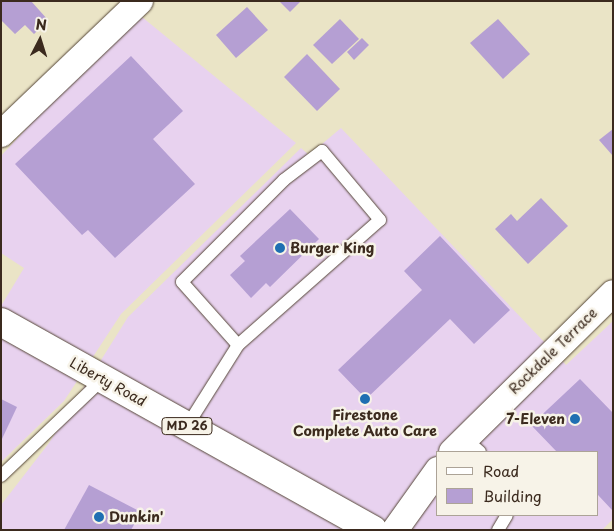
<!DOCTYPE html>
<html>
<head>
<meta charset="utf-8">
<style>
  body { margin:0 }
  #map { position:relative; width:614px; height:531px; overflow:hidden; background:#eae4c6; font-family:"Playpen Sans",sans-serif }
  div>[style] { position:absolute }
  .built>* { inset:0; background:#e8d2ef }
  .building>* { inset:0; background:#b59fd3 }
  .roads { filter:drop-shadow(0 0 1px #554637) drop-shadow(0 0 1px #554637) }
  .service>* { height:12px; margin:-6px; padding:0 6px; transform-origin:6px; border-radius:6px; background:#fff }
  .minor>* { height:26px; margin:-13px; padding:0 13px; transform-origin:13px; border-radius:13px; background:#fff }
  .primary>* { height:28px; margin:-14px; padding:0 14px; transform-origin:14px; border-radius:14px; background:#fff }
  .dots>* { width:14px; height:14px; translate:-50% -50%; box-sizing:border-box; border:2px solid #f7f3e8; border-radius:50% }
  span { translate:-50% -50%; white-space:nowrap; text-align:center; line-height:1.15; -webkit-text-stroke:5px #f7f3e8; paint-order:stroke }
  .shield-label span { padding:1px 4px; background:#f7f3e8; border:1px solid; border-radius:4px; -webkit-text-stroke-width:0 }
  .shield-label { font-size:12px; color:#3b2a1e; font-weight:700 }
  .poi-label { font-size:14px; color:#3b2a1e; font-weight:700 }
  .left { translate:0 -50%; text-align:left }
  .right { translate:-100% -50%; text-align:right }
  .street-label { font-size:14px; color:#3b2a1e }
  .frame { position:absolute; inset:0; border:2px solid #3b2a1e; pointer-events:none }
  .legend { position:absolute; left:436px; top:451px; width:162px; height:65px; box-sizing:border-box; background:#f7f3e8; border:1px solid #aca397; margin:0; padding:6px 9px; list-style:none; font-size:15px; color:#3b2a1e }
  .legend li { display:flex; align-items:center; gap:10px; height:25px }
  .legend b { width:25px; border:1px solid #aca397 }
  .north { position:absolute; left:15px; top:15px; width:50px; height:50px; -webkit-text-stroke:4px #f7f3e8; paint-order:stroke; rotate:5deg; font-size:14px; font-weight:700; line-height:20px; text-align:center; color:#3b2a1e }
  .north::after { content:''; display:block; margin:auto; width:18px; height:22px; background:#3b2a1e; clip-path:polygon(50% 0,100% 100%,50% 72%,0 100%) }
</style>
</head>
<body>
<div id="map">
  <div class="built">
    <i style="clip-path:polygon(142px 17px,296px 143px,121px 314px,64px 401px,1px 462px,1px 306px,24px 268px,1px 253px,1px 156px,61px 91px)"></i>
    <i style="clip-path:polygon(evenodd,341px 128px,566px 365px,613px 321px,613px 519px,602px 530px,1px 530px,1px 505px,49px 443px,128px 317px,301px 148px,309px 155px,341px 128px,438px 452px,598px 452px,598px 515px,438px 515px,438px 452px)"></i>
  </div>
  <div class="building">
    <i style="clip-path:polygon(1px 1px,31px 1px,48px 20px,34px 34px,25px 25px,15px 34px,1px 20px)"></i>
    <i style="clip-path:polygon(279px 1px,301px 1px,290px 12px)"></i>
    <i style="clip-path:polygon(247px 7px,268px 30px,236px 58px,216px 35px)"></i>
    <i style="clip-path:polygon(340px 19px,359px 39px,332px 64px,313px 45px)"></i>
    <i style="clip-path:polygon(498px 19px,530px 54px,503px 79px,470px 43px)"></i>
    <i style="clip-path:polygon(362px 38px,369px 45px,354px 60px,347px 52px)"></i>
    <i style="clip-path:polygon(307px 54px,340px 89px,317px 111px,284px 77px)"></i>
    <i style="clip-path:polygon(131px 56px,183px 111px,153px 139px,195px 184px,115px 258px,88px 230px,82px 235px,15px 164px)"></i>
    <i style="clip-path:polygon(613px 129px,613px 156px,599px 140px)"></i>
    <i style="clip-path:polygon(541px 198px,568px 226px,528px 264px,495px 229px,511px 214px,517px 221px)"></i>
    <i style="clip-path:polygon(290px 209px,319px 239px,270px 287px,266px 283px,251px 298px,230px 275px,245px 261px,240px 256px)"></i>
    <i style="clip-path:polygon(440px 236px,510px 310px,474px 344px,450px 319px,366px 399px,338px 370px,422px 290px,404px 271px)"></i>
    <i style="clip-path:polygon(580px 379px,613px 413px,613px 511px,598px 495px,598px 452px,557px 452px,531px 425px)"></i>
    <i style="clip-path:polygon(1px 399px,17px 407px,1px 441px)"></i>
    <i style="clip-path:polygon(89px 485px,141px 512px,131px 530px,64px 530px)"></i>
  </div>
  <div class="roads">
    <div class="service">
      <i style="left:187px;top:426px;width:96px;rotate:-57.8deg"></i>
      <i style="left:238px;top:345px;width:189px;rotate:-41.4deg"></i>
      <i style="left:380px;top:220px;width:90px;rotate:-130deg"></i>
      <i style="left:322px;top:151px;width:48px;rotate:142.7deg"></i>
      <i style="left:284px;top:180px;width:144px;rotate:135deg"></i>
      <i style="left:182px;top:282px;width:84px;rotate:48.4deg"></i>
      <i style="left:464px;top:438px;width:21px;rotate:41deg"></i>
      <i style="left:1px;top:476px;width:141px;rotate:-43.6deg"></i>
      <i style="left:498px;top:530px;width:17px;rotate:-59deg"></i>
    </div>
    <div class="minor">
      <i style="left:1px;top:134px;width:192px;rotate:-43.7deg"></i>
      <i style="left:452px;top:452px;width:226px;rotate:-44.6deg"></i>
      <i style="left:395px;top:530px;width:74px;rotate:-54.4deg"></i>
    </div>
    <div class="primary">
      <i style="left:1px;top:322px;width:426px;rotate:29.2deg"></i>
    </div>
  </div>
  <div class="dots">
    <i style="left:280px;top:248px;background:#1f6fb2"></i>
    <i style="left:365px;top:399px;background:#1f6fb2"></i>
    <i style="left:575px;top:419px;background:#1f6fb2"></i>
    <i style="left:99px;top:517px;background:#1f6fb2"></i>
  </div>
  <div class="shield-label">
    <span style="left:187px;top:426px">MD 26</span>
  </div>
  <div class="poi-label">
    <span class="left" style="left:290px;top:248px">Burger King</span>
    <span style="left:365px;top:423px">Firestone<br>Complete Auto Care</span>
    <span class="right" style="left:565px;top:419px">7-Eleven</span>
    <span class="left" style="left:109px;top:517px">Dunkin'</span>
  </div>
  <div class="street-label">
    <span style="left:553px;top:351px;rotate:-44deg">Rockdale Terrace</span>
    <span style="left:108px;top:382px;rotate:29deg">Liberty Road</span>
  </div>
  <div class="frame"></div>
  <ul class="legend">
  <li><b style="height:6px;background:#fff"></b>Road</li>
  <li><b style="height:14px;background:#b59fd3"></b>Building</li>
  </ul>
  <div class="north">N</div>
</div>
</body>
</html>
